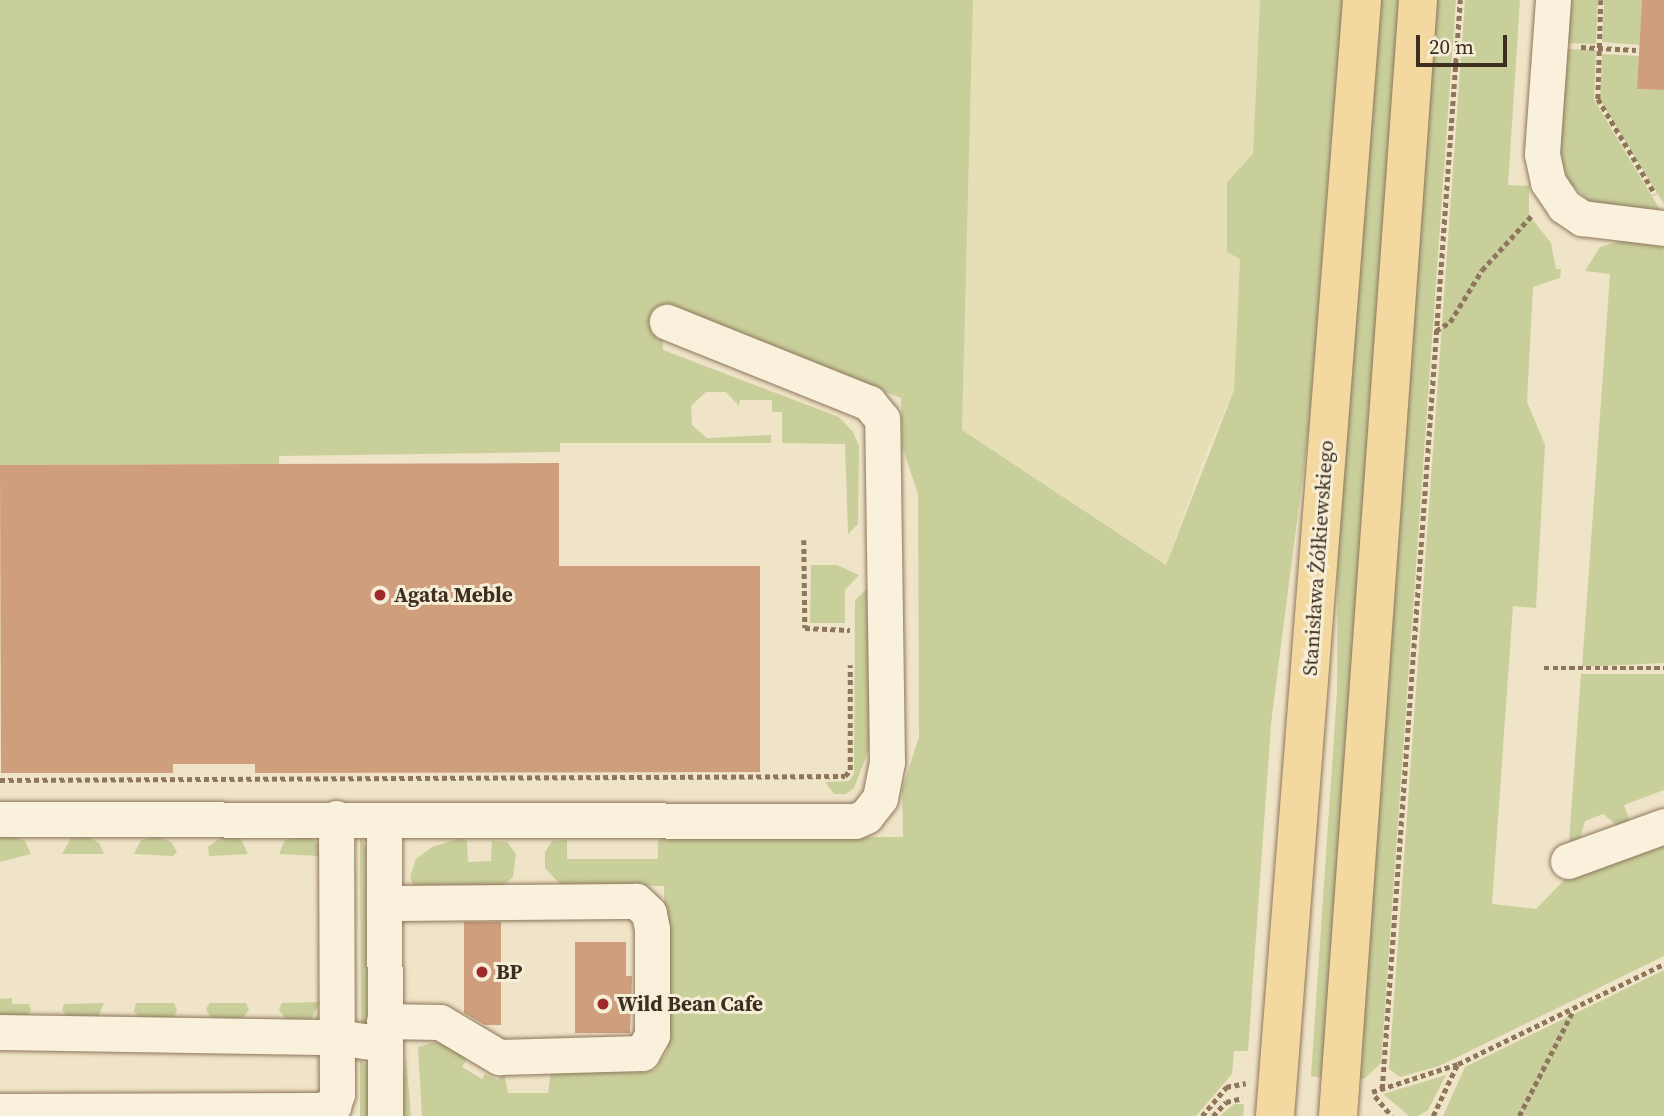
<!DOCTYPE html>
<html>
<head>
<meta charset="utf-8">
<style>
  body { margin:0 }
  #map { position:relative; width:1664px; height:1116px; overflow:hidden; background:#f0e4c8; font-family:"Source Serif 4",serif }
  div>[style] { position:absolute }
  .farmland>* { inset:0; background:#e6deb5 }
  .green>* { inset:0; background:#c9cf9b }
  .building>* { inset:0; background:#cf9f7d }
  .path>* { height:4.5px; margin-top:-2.25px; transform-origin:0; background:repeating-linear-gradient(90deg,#8d765c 0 5px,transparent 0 8.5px) }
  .roads { filter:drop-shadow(0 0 2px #8d765c) drop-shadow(0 0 2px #8d765c) }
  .minor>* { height:35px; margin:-17.5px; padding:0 17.5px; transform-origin:17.5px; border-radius:17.5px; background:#faf1dc }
  .major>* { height:38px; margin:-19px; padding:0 19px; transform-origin:19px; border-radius:19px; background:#f3d9a0 }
  .dots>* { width:19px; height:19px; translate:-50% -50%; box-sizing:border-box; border:4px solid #f7eed8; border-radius:50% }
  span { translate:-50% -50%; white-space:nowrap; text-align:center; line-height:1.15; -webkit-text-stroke:6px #f7eed8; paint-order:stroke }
  .street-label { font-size:21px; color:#3d2e20 }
  .poi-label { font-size:21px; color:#3d2e20; font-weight:700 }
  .left { translate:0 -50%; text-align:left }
  .scale { position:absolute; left:1416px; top:35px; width:91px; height:32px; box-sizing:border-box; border:4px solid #3d2e20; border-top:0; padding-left:9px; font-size:21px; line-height:24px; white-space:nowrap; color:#3d2e20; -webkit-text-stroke:5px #f7eed8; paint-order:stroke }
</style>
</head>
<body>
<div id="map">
  <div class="farmland">
    <i style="clip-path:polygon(973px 0,1260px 0,1253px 154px,1227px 183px,1240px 259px,1234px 390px,1204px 458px,1166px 565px,962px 430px)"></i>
  </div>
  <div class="green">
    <i style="clip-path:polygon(0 0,973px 0,962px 430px,1166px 565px,1234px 390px,1240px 259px,1227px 252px,1227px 182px,1253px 154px,1260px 0,1343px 0,1309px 427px,1271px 724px,1248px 1051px,1234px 1051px,1232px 1074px,1196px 1116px,422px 1116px,418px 1047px,432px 1043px,441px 1042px,469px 1055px,462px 1067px,482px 1079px,485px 1074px,498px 1080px,504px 1071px,508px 1093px,548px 1093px,551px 1071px,647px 1072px,656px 1069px,667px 1051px,664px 886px,561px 885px,545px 868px,545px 852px,552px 841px,567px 840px,567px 859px,658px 859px,658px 840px,664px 837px,903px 837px,902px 789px,919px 737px,918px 494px,902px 446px,901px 398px,662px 305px,663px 350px,839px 417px,853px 432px,859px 446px,858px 524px,848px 534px,845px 444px,782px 443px,782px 412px,772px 412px,772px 400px,740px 400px,739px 406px,726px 392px,706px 392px,691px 406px,692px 425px,707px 438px,771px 435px,771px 443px,560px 443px,560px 452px,279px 456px,279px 464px,0 465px)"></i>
    <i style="clip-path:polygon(1376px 0,1403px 0,1324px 1078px,1311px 1076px,1337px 692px,1338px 496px)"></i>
    <i style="clip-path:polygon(1435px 0,1456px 0,1381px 1063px,1364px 1079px,1357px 1079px)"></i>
    <i style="clip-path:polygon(1465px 0,1520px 0,1508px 185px,1529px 186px,1529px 215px,1551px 243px,1556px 269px,1561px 269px,1560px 278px,1533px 287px,1527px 402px,1545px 445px,1536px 608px,1513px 606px,1492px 904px,1536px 909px,1567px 877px,1664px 842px,1664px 956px,1439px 1066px,1400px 1077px,1389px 1069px)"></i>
    <i style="clip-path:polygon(1567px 0,1598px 0,1596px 44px,1564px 43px)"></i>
    <i style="clip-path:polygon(1604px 0,1642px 0,1640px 45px,1602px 42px)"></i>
    <i style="clip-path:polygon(1564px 49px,1596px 50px,1594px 100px,1662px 213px,1595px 206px,1569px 182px,1558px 150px)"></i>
    <i style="clip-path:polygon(1602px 54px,1639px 56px,1637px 89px,1664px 90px,1664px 204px,1600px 100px)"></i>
    <i style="clip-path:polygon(1624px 240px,1663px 243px,1664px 255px,1664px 663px,1582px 667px,1610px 274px,1585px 271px,1600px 247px)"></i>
    <i style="clip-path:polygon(811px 565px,837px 565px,859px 575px,845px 590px,845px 623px,810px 623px)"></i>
    <i style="clip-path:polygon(867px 589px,870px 747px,854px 788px,846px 794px,834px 794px,825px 782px,849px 781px,854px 774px,855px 600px)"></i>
    <i style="clip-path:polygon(1581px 674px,1664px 674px,1664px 790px,1624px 805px,1630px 822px,1619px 827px,1603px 814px,1585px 821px,1580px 838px,1569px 843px)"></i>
    <i style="clip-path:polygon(12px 835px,25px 841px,31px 854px,0 862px,0 837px)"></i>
    <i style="clip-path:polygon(223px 835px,241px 839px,248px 854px,209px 856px,208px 847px)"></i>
    <i style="clip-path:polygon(309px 835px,320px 846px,320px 856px,279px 854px,285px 840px)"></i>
    <i style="clip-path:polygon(87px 836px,99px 843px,104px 854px,62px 854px,71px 838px)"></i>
    <i style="clip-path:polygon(159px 836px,172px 843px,177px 852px,173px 856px,134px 854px,141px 840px)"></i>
    <i style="clip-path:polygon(360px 836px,366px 848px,367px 1031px,361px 1031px)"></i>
    <i style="clip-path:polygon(461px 838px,467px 841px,468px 862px,491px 861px,492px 841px,507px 842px,516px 854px,513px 877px,503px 885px,413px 885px,410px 877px,416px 859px,432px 847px)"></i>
    <i style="clip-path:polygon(1664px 970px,1664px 1116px,1443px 1116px,1465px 1067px)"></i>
    <i style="clip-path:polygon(12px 998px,12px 1004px,29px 1004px,31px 1010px,25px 1018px,0 1021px,0 999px)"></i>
    <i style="clip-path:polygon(320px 1002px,310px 1021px,287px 1021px,279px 1010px,282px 1003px)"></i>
    <i style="clip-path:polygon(104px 1003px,97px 1020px,71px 1022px,62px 1010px,64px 1004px)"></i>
    <i style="clip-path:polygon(136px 1003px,174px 1003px,177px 1010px,172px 1021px,142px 1021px,134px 1011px)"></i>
    <i style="clip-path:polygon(210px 1003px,246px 1003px,249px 1010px,239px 1022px,213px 1021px,206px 1009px)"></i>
    <i style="clip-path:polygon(406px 1057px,411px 1116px,404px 1116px,401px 1104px)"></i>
    <i style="clip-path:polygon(360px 1060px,369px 1067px,368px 1116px,360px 1116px)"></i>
    <i style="clip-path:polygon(1446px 1075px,1428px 1110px,1418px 1116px,1409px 1116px,1383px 1094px)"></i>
    <i style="clip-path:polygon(1234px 1104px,1244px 1104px,1243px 1116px,1220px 1116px)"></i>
  </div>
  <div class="building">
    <i style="clip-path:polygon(1642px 0,1664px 0,1664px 90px,1637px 89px)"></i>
    <i style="clip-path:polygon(559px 463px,559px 566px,760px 566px,760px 772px,255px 773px,255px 764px,173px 764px,173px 773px,1px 773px,0 465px)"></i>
    <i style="clip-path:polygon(464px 922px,501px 922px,501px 1025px,485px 1025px,464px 1013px)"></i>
    <i style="clip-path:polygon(575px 942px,626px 942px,626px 976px,632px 976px,630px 1033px,575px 1033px)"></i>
  </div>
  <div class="path">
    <i style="left:1601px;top:0;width:99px;rotate:91.7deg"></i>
    <i style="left:1598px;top:99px;width:111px;rotate:59deg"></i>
    <i style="left:1581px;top:47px;width:55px;rotate:3.1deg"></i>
    <i style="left:1436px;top:331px;width:17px;rotate:-33deg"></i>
    <i style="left:1450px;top:322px;width:61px;rotate:-58.4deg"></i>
    <i style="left:1482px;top:270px;width:74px;rotate:-47.7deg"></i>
    <i style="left:804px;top:540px;width:88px;rotate:89.3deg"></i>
    <i style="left:805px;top:628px;width:45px;rotate:2.5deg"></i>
    <i style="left:1544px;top:668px;width:120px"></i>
    <i style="left:0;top:780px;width:845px;rotate:-0.27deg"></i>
    <i style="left:845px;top:776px;width:8px;rotate:-50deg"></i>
    <i style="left:850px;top:770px;width:105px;rotate:-90deg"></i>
    <i style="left:1382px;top:1089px;width:1092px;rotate:-85.9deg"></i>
    <i style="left:1372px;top:1092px;width:90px;rotate:-18deg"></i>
    <i style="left:1458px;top:1064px;width:229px;rotate:-25.9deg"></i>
    <i style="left:1375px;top:1096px;width:26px;rotate:50deg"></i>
    <i style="left:1202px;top:1116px;width:38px;rotate:-50deg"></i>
    <i style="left:1226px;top:1087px;width:20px;rotate:-11deg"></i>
    <i style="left:1213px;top:1116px;width:19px;rotate:-47deg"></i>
    <i style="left:1226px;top:1102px;width:17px;rotate:-13deg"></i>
    <i style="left:1433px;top:1116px;width:56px;rotate:-64.8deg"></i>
    <i style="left:1519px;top:1116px;width:118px;rotate:-62.8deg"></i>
  </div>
  <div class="roads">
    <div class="minor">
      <i style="left:1553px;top:0;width:154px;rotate:94.1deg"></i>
      <i style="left:1542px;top:154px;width:29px;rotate:78deg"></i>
      <i style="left:1548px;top:182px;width:29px;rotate:56deg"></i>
      <i style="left:1564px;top:206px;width:22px;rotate:34deg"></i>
      <i style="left:1582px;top:218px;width:83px;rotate:7deg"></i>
      <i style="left:0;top:819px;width:855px;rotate:0.13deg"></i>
      <i style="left:855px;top:821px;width:12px;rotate:-24deg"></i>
      <i style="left:866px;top:816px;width:23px;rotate:-52deg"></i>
      <i style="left:880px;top:798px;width:37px;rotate:-79deg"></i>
      <i style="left:887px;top:762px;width:343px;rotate:-90.8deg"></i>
      <i style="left:882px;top:419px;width:21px;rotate:-129deg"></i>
      <i style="left:869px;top:403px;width:218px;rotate:-158.1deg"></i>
      <i style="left:384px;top:820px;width:296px;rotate:89.8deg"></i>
      <i style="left:1568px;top:861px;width:102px;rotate:-20deg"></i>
      <i style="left:384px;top:1021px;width:56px;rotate:1deg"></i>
      <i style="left:440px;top:1022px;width:69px;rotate:30.7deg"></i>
      <i style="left:499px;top:1057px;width:143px;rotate:-1.6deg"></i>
      <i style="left:642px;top:1053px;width:21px;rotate:-61deg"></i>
      <i style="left:652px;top:1035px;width:106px;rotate:-90deg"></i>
      <i style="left:652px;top:929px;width:16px;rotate:-101deg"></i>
      <i style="left:649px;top:913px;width:18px;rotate:-137deg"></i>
      <i style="left:636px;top:901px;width:252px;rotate:179.5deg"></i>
      <i style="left:0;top:1032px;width:337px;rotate:0.9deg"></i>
      <i style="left:337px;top:1037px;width:48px;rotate:8.5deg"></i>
      <i style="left:0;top:1111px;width:319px;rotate:-0.2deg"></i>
      <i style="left:319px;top:1110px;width:15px;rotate:-16deg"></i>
      <i style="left:333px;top:1106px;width:13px;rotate:-72deg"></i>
      <i style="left:337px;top:1094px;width:276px;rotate:-90.2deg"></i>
    </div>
    <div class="major">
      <i style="left:1275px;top:1116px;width:1119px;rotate:-85.54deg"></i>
      <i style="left:1338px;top:1116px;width:1119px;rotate:-85.9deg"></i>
    </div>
  </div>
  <div class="dots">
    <i style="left:380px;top:595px;background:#9e2a2b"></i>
    <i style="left:482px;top:972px;background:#9e2a2b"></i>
    <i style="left:603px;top:1004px;background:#9e2a2b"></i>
  </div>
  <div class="street-label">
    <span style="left:1318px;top:558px;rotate:-86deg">Stanisława Żółkiewskiego</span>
  </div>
  <div class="poi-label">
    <span class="left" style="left:394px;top:595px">Agata Meble</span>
    <span class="left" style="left:496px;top:972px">BP</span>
    <span class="left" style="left:617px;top:1004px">Wild Bean Cafe</span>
  </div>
  <div class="scale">20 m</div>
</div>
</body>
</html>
